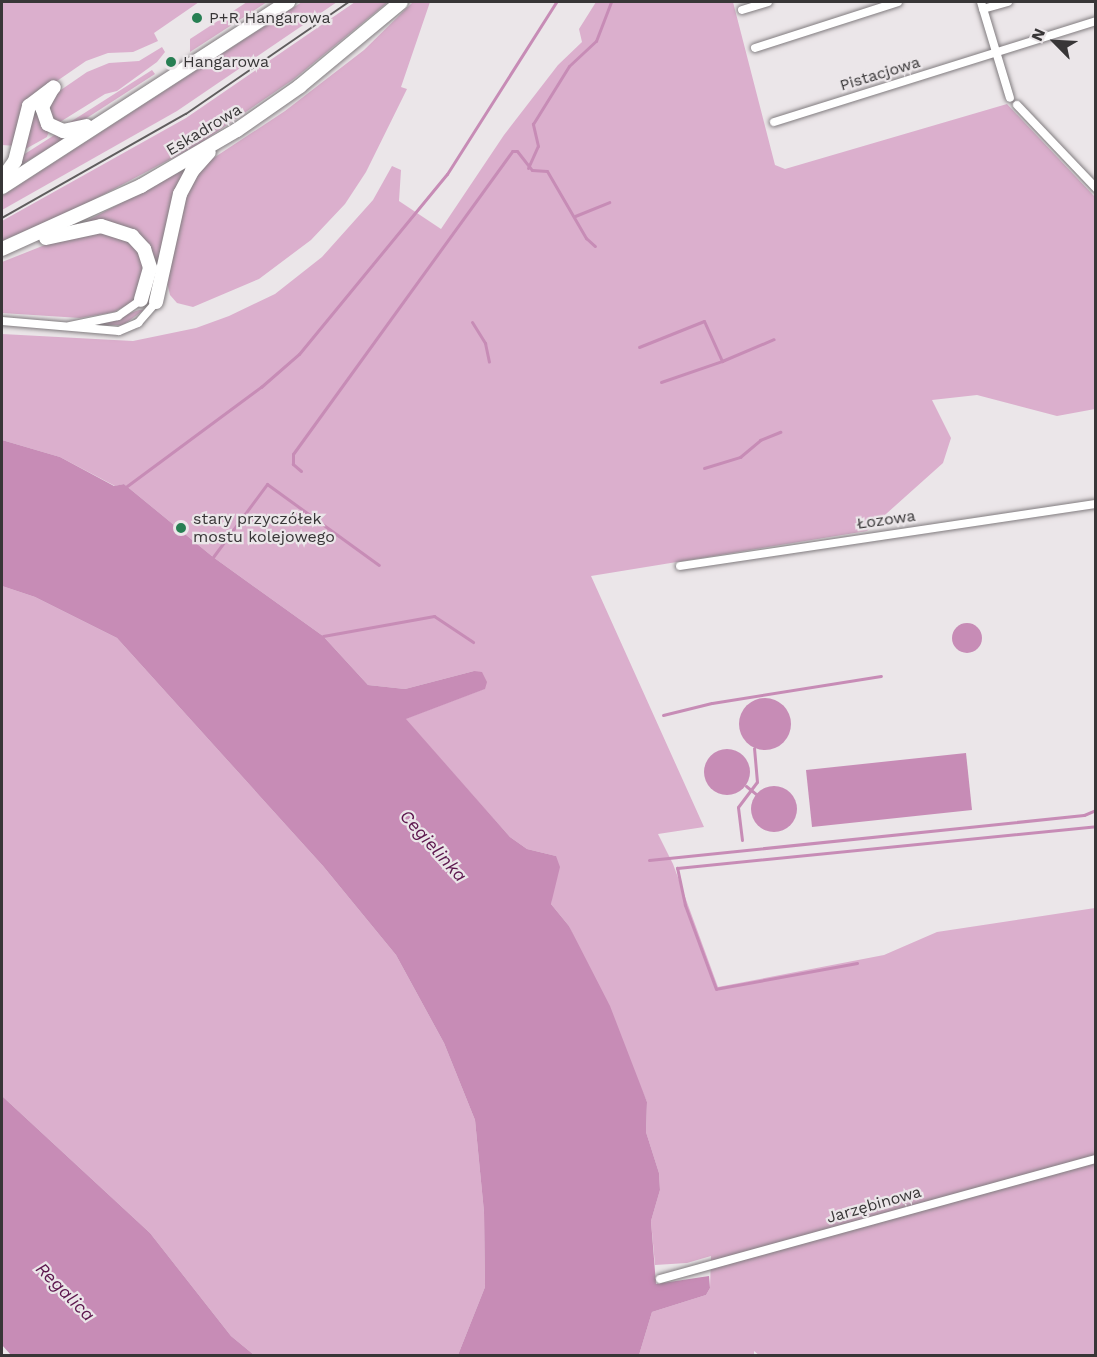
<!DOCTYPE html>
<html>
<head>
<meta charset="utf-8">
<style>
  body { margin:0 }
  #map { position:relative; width:1097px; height:1357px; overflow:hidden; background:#ebe6e9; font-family:"Work Sans",sans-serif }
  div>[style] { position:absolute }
  .green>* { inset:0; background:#dbafcd }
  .water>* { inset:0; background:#c78cb6 }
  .round { border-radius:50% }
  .stream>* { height:3px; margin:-1.5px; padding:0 1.5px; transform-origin:1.5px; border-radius:1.5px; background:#c78cb6 }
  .roads { filter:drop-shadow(0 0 2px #817c7f) drop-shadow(0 0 2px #817c7f) }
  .minor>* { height:8px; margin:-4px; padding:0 4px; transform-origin:4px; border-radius:4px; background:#fff }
  .primary>* { height:14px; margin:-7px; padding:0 7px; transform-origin:7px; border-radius:7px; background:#fff }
  .tram>* { height:1.5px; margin:-0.75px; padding:0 0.75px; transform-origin:0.75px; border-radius:0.75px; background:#605d5e }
  .dots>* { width:16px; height:16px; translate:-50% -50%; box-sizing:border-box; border:3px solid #ebe6e9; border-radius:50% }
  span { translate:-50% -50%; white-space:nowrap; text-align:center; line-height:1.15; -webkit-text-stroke:4.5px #ebe6e9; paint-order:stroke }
  .poi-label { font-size:16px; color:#383637 }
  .left { translate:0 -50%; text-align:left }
  .street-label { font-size:16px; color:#383637 }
  .water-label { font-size:18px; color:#5c164d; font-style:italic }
  .frame { position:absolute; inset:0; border:3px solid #383637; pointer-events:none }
  .north { position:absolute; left:1025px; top:12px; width:60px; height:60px; -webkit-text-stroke:4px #ebe6e9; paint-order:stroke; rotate:294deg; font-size:16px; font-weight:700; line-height:24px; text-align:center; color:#383637 }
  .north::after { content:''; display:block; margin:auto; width:21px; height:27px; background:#383637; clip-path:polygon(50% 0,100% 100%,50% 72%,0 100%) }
</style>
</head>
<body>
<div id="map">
  <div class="green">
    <i style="clip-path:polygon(2px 2px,199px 2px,154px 33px,158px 41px,133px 52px,108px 53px,86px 61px,28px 101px,16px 146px,2px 145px)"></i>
    <i style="clip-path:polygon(247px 2px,267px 2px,190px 52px,190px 39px)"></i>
    <i style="clip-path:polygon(302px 2px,337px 2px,177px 111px,2px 210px,2px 196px)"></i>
    <i style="clip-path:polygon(355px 2px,388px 2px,294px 79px,199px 144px,80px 207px,2px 241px,2px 221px,186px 118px)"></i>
    <i style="clip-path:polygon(413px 2px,430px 2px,401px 87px,407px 89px,366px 172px,345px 204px,311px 240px,259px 279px,193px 307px,177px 303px,170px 295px,167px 282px,189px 184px,209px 161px,285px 111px,364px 50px)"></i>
    <i style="clip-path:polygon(596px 2px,733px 2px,775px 165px,785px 169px,1007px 104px,1095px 197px,1095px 409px,1057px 416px,977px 395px,932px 400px,951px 438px,943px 463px,867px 531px,591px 576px,704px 827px,658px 834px,673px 864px,718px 987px,884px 955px,937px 932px,1095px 908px,1095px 1355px,760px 1356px,754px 1351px,754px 1355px,639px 1355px,652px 1312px,706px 1295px,710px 1288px,711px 1256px,687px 1263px,655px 1265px,651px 1221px,660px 1190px,659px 1173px,646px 1132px,647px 1102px,569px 926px,551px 904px,556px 856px,527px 849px,510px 837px,405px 719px,484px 689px,474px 671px,405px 689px,368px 685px,323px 636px,213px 557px,124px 484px,115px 486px,60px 457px,2px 440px,2px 334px,133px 341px,196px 328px,229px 316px,275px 294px,322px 257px,373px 200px,392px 166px,401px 170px,399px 201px,441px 229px,504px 135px,558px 65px,582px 42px,579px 29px)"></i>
    <i style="clip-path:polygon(162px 47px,165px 52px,157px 62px,117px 91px,105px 94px,60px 122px,48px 117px,50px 101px,55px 94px,87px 72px,109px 63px,139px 61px)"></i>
    <i style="clip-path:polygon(152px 70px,155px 74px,76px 125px,64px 126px)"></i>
    <i style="clip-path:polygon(33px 107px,49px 131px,47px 137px,22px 151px)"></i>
    <i style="clip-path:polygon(56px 134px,64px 139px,16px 168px,20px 157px)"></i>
    <i style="clip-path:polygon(187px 168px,150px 299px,153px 279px,148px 250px,85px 222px)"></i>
    <i style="clip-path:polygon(107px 231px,134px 244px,145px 265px,136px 298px,129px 304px,114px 312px,80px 318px,2px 313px,2px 262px,60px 239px)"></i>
    <i style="clip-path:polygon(139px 310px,144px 310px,123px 325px,95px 325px)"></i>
    <i style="clip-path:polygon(2px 586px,35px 597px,117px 638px,323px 866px,396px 955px,444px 1043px,475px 1120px,484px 1212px,485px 1287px,458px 1355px,254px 1355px,231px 1336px,150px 1233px,2px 1096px)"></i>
  </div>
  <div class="water">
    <i style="clip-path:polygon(2px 440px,60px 457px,114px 486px,124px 484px,213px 557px,323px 636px,368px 685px,405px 689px,474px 671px,482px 672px,487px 682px,485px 689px,406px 719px,510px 837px,527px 849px,556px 856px,560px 867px,551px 904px,569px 926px,610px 1006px,647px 1102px,646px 1132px,659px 1173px,660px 1190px,651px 1221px,656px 1284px,709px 1276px,710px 1288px,706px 1295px,652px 1312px,639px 1355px,458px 1355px,485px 1287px,484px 1212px,475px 1120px,444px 1043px,396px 955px,323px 866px,117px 638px,35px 597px,2px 586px)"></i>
    <i class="round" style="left:952px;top:623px;width:30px;height:30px"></i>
    <i class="round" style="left:739px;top:698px;width:52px;height:52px"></i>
    <i class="round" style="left:704px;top:749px;width:46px;height:46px"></i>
    <i style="clip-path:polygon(966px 753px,972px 810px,812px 827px,806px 770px)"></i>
    <i class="round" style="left:751px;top:786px;width:46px;height:46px"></i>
    <i style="clip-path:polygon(2px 1096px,150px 1233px,231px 1336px,254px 1355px,11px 1355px,2px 1345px)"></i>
  </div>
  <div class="stream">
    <i style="left:528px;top:168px;width:24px;rotate:-66deg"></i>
    <i style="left:538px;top:146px;width:23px;rotate:-103deg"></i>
    <i style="left:533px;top:124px;width:68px;rotate:-58.2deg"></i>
    <i style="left:569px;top:66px;width:37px;rotate:-43deg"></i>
    <i style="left:596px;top:41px;width:42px;rotate:-69deg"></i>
    <i style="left:575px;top:216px;width:37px;rotate:-22deg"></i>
    <i style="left:472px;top:322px;width:25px;rotate:58deg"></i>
    <i style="left:485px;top:343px;width:19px;rotate:78deg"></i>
    <i style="left:639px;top:347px;width:70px;rotate:-21.8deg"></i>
    <i style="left:704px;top:321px;width:44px;rotate:65.8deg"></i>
    <i style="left:722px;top:361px;width:56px;rotate:-22.9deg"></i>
    <i style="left:661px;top:382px;width:65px;rotate:-19deg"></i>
    <i style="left:704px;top:468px;width:38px;rotate:-17deg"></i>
    <i style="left:740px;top:457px;width:26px;rotate:-40deg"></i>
    <i style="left:760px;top:440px;width:22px;rotate:-22deg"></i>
    <i style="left:301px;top:471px;width:11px;rotate:-139deg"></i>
    <i style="left:293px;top:464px;width:10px;rotate:-90deg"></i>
    <i style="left:293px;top:454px;width:374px;rotate:-54.1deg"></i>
    <i style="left:512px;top:151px;width:5px"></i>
    <i style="left:517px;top:151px;width:24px;rotate:52deg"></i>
    <i style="left:532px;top:170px;width:15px;rotate:4deg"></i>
    <i style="left:547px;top:171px;width:78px;rotate:59.8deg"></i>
    <i style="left:586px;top:238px;width:12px;rotate:42deg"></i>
    <i style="left:127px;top:486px;width:167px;rotate:-36.5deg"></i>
    <i style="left:261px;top:387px;width:50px;rotate:-41deg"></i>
    <i style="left:299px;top:354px;width:233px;rotate:-50.6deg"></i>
    <i style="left:447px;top:174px;width:204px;rotate:-57.6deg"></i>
    <i style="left:213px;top:557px;width:91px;rotate:-53.5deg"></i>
    <i style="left:267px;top:484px;width:138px;rotate:35.9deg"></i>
    <i style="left:323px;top:636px;width:113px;rotate:-10.2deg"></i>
    <i style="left:434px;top:616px;width:47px;rotate:33.7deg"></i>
    <i style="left:663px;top:715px;width:50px;rotate:-13.8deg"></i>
    <i style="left:712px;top:703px;width:171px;rotate:-9.1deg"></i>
    <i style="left:746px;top:786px;width:13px;rotate:39deg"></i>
    <i style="left:742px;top:840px;width:33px;rotate:-97deg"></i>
    <i style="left:738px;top:807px;width:31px;rotate:-53deg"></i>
    <i style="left:757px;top:782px;width:34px;rotate:-95deg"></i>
    <i style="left:649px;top:860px;width:437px;rotate:-5.9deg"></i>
    <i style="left:1084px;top:815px;width:13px;rotate:-23deg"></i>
    <i style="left:857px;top:963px;width:143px;rotate:169.6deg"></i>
    <i style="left:716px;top:989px;width:90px;rotate:-110.3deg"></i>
    <i style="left:685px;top:905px;width:38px;rotate:-102deg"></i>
    <i style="left:677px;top:868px;width:421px;rotate:-5.7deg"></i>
  </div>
  <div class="roads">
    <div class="minor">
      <i style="left:981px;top:2px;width:100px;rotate:73.2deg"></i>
      <i style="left:983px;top:9px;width:26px;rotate:-16deg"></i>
      <i style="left:742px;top:10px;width:27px;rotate:-17deg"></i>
      <i style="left:755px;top:48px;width:150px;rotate:-17.8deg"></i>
      <i style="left:1017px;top:105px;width:115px;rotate:46.4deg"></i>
      <i style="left:774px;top:122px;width:337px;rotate:-17.4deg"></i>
      <i style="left:2px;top:321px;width:117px;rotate:4.9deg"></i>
      <i style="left:119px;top:331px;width:21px;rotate:-23deg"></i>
      <i style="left:138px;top:323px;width:28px;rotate:-49deg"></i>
      <i style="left:70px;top:326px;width:49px;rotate:-11.8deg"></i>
      <i style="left:118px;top:316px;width:28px;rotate:-35deg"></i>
      <i style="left:680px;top:566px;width:421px;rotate:-8.5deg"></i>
      <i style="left:660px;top:1279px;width:452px;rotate:-15.4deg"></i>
    </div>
    <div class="primary">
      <i style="left:52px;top:89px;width:21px;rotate:119deg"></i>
      <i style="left:42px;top:107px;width:18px;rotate:71deg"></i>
      <i style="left:48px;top:124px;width:17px;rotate:25deg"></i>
      <i style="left:63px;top:131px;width:24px;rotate:-12deg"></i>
      <i style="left:2px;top:179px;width:22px;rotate:-54deg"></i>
      <i style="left:15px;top:161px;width:57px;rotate:-75.7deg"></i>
      <i style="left:29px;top:106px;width:31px;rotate:-37deg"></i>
      <i style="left:2px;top:187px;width:341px;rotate:-32.9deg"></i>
      <i style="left:46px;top:238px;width:56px;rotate:-12.3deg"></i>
      <i style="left:101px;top:226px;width:33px;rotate:18deg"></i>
      <i style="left:132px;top:236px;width:18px;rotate:47deg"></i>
      <i style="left:144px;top:249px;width:20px;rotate:72deg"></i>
      <i style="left:150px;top:268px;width:33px;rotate:106deg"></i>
      <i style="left:2px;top:249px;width:153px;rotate:-24.4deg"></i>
      <i style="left:141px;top:186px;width:111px;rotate:-30.3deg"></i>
      <i style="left:237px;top:130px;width:77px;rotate:-34.9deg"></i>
      <i style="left:300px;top:86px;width:131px;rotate:-39.7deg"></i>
      <i style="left:156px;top:302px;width:111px;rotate:-77.5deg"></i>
      <i style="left:180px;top:194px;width:26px;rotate:-62deg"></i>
      <i style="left:192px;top:171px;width:25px;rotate:-48deg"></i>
    </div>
  </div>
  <div class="tram">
    <i style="left:2px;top:218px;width:211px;rotate:-29.5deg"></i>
    <i style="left:186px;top:114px;width:198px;rotate:-34.5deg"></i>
  </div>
  <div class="dots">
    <i style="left:197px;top:18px;background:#277f53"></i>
    <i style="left:171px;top:62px;background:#277f53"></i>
    <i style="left:181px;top:528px;background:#277f53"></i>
  </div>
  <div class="poi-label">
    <span class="left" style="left:209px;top:18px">P+R Hangarowa</span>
    <span class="left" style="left:183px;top:62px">Hangarowa</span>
    <span class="left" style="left:193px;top:528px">stary przyczółek<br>mostu kolejowego</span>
  </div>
  <div class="street-label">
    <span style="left:880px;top:74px;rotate:-17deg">Pistacjowa</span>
    <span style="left:204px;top:130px;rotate:-31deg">Eskadrowa</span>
    <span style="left:886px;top:520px;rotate:-8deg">Łozowa</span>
    <span style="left:874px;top:1205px;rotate:-16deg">Jarzębinowa</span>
  </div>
  <div class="water-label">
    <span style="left:433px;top:846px;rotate:48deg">Cegielinka</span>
    <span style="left:65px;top:1292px;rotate:45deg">Regalica</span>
  </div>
  <div class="frame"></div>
  <div class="north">N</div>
</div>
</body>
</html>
